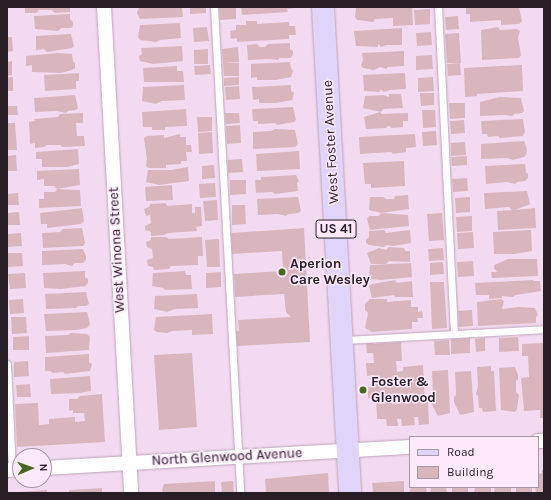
<!DOCTYPE html>
<html>
<head>
<meta charset="utf-8">
<style>
  body { margin:0 }
  #map { position:relative; width:551px; height:500px; overflow:hidden; background:#f4daf0; font-family:Karla,sans-serif }
  div>[style] { position:absolute }
  .building>* { inset:0; background:#d9b6be }
  .roads { filter:drop-shadow(0 0 1px #bea5ba) drop-shadow(0 0 1px #bea5ba) }
  .lane>* { height:7px; margin:-3.5px; padding:0 3.5px; transform-origin:3.5px; border-radius:3.5px; background:#fff }
  .street>* { height:14px; margin:-7px; padding:0 7px; transform-origin:7px; border-radius:7px; background:#fff }
  .primary>* { height:22px; margin:-11px; padding:0 11px; transform-origin:11px; border-radius:11px; background:#e0d4fa }
  .dots>* { width:11px; height:11px; translate:-50% -50%; box-sizing:border-box; border:2px solid #fee9fb; border-radius:50% }
  span { translate:-50% -50%; white-space:nowrap; text-align:center; line-height:1.15; -webkit-text-stroke:3px #fee9fb; paint-order:stroke }
  .shield-label span { padding:1px 3px; background:#fee9fb; border:1px solid; border-radius:3px; -webkit-text-stroke-width:0 }
  .shield-label { font-size:13px; color:#271d25; font-weight:700 }
  .street-label { font-size:14px; color:#271d25 }
  .poi-label { font-size:14px; color:#271d25; font-weight:700 }
  .left { translate:0 -50%; text-align:left }
  .frame { position:absolute; inset:0; border:8px solid #271d25; pointer-events:none }
  .legend { position:absolute; left:409px; top:436px; width:130px; height:52px; box-sizing:border-box; background:#fee9fb; border:1px solid #a897a5; margin:0; padding:5px 7px; list-style:none; font-size:12px; color:#271d25 }
  .legend li { display:flex; align-items:center; gap:8px; height:20px }
  .legend b { width:20px; border:1px solid #a897a5 }
  .north { position:absolute; left:12px; top:448px; width:40px; height:40px; box-sizing:border-box; background:#fee9fb; border:1px solid #a897a5; border-radius:50%; rotate:88deg; font-size:11px; font-weight:700; line-height:16px; text-align:center; color:#271d25 }
  .north::after { content:''; display:block; margin:auto; width:14px; height:18px; background:#47681e; clip-path:polygon(50% 0,100% 100%,50% 72%,0 100%) }
</style>
</head>
<body>
<div id="map">
  <div class="building">
    <i style="clip-path:polygon(25px 7px,70px 7px,70px 12px,55px 13px,52px 10px,39px 10px,36px 13px,25px 13px)"></i>
    <i style="clip-path:polygon(139px 7px,182px 7px,183px 17px,140px 19px,137px 13px)"></i>
    <i style="clip-path:polygon(190px 7px,206px 7px,206px 13px,190px 14px)"></i>
    <i style="clip-path:polygon(219px 7px,236px 7px,236px 19px,220px 20px)"></i>
    <i style="clip-path:polygon(241px 7px,293px 7px,294px 8px,287px 9px,288px 12px,242px 15px)"></i>
    <i style="clip-path:polygon(356px 7px,412px 7px,413px 25px,393px 26px,393px 18px,375px 19px,373px 22px,357px 20px,355px 17px)"></i>
    <i style="clip-path:polygon(466px 7px,519px 7px,522px 21px,519px 24px,501px 25px,501px 20px,470px 22px,470px 14px,466px 14px)"></i>
    <i style="clip-path:polygon(430px 9px,430px 24px,415px 25px,414px 10px)"></i>
    <i style="clip-path:polygon(70px 14px,70px 19px,73px 22px,73px 26px,71px 28px,61px 28px,58px 31px,35px 29px,34px 16px)"></i>
    <i style="clip-path:polygon(458px 16px,459px 29px,446px 30px,445px 17px)"></i>
    <i style="clip-path:polygon(246px 21px,257px 21px,257px 24px,289px 22px,289px 26px,295px 26px,296px 35px,289px 35px,289px 39px,237px 42px,237px 38px,231px 39px,230px 31px,236px 30px,236px 25px,246px 25px)"></i>
    <i style="clip-path:polygon(180px 23px,181px 38px,160px 40px,156px 42px,140px 40px,138px 37px,140px 25px)"></i>
    <i style="clip-path:polygon(207px 27px,209px 41px,194px 42px,193px 28px)"></i>
    <i style="clip-path:polygon(498px 27px,500px 30px,517px 29px,520px 31px,518px 38px,521px 55px,519px 58px,482px 60px,481px 30px)"></i>
    <i style="clip-path:polygon(402px 28px,402px 45px,387px 45px,381px 47px,378px 44px,378px 47px,356px 46px,354px 31px)"></i>
    <i style="clip-path:polygon(431px 32px,432px 45px,417px 46px,416px 33px)"></i>
    <i style="clip-path:polygon(459px 33px,461px 63px,447px 63px,445px 34px)"></i>
    <i style="clip-path:polygon(71px 34px,74px 46px,72px 48px,47px 52px,44px 49px,36px 50px,36px 36px)"></i>
    <i style="clip-path:polygon(7px 37px,12px 37px,13px 51px,7px 52px)"></i>
    <i style="clip-path:polygon(290px 43px,290px 49px,293px 51px,293px 55px,290px 58px,280px 58px,278px 60px,270px 59px,248px 60px,247px 45px,257px 44px,260px 47px,265px 47px,268px 44px)"></i>
    <i style="clip-path:polygon(182px 46px,183px 61px,153px 64px,140px 61px,139px 56px,142px 54px,141px 48px)"></i>
    <i style="clip-path:polygon(238px 47px,239px 62px,223px 63px,222px 49px)"></i>
    <i style="clip-path:polygon(208px 49px,208px 64px,194px 64px,194px 50px)"></i>
    <i style="clip-path:polygon(404px 51px,404px 66px,388px 67px,386px 69px,380px 67px,374px 70px,363px 68px,361px 66px,363px 60px,362px 53px)"></i>
    <i style="clip-path:polygon(57px 53px,72px 54px,73px 61px,75px 63px,75px 68px,72px 70px,61px 73px,32px 72px,32px 65px,26px 66px,26px 56px)"></i>
    <i style="clip-path:polygon(432px 55px,433px 69px,416px 70px,416px 56px)"></i>
    <i style="clip-path:polygon(12px 61px,12px 75px,7px 76px,7px 62px)"></i>
    <i style="clip-path:polygon(290px 62px,291px 68px,293px 71px,291px 77px,276px 80px,257px 80px,257px 77px,251px 78px,251px 64px)"></i>
    <i style="clip-path:polygon(223px 63px,239px 63px,239px 76px,224px 76px)"></i>
    <i style="clip-path:polygon(460px 63px,461px 75px,448px 76px,447px 64px)"></i>
    <i style="clip-path:polygon(210px 65px,211px 74px,195px 75px,194px 66px)"></i>
    <i style="clip-path:polygon(522px 65px,523px 91px,477px 94px,477px 96px,465px 97px,464px 68px)"></i>
    <i style="clip-path:polygon(177px 66px,177px 71px,183px 71px,184px 82px,144px 82px,143px 68px)"></i>
    <i style="clip-path:polygon(79px 73px,79px 81px,76px 81px,76px 89px,45px 91px,44px 75px)"></i>
    <i style="clip-path:polygon(405px 73px,406px 89px,390px 90px,384px 92px,381px 90px,379px 92px,364px 91px,363px 75px)"></i>
    <i style="clip-path:polygon(7px 77px,13px 77px,13px 91px,7px 91px)"></i>
    <i style="clip-path:polygon(239px 77px,239px 85px,224px 86px,224px 78px)"></i>
    <i style="clip-path:polygon(433px 77px,434px 91px,418px 92px,418px 78px)"></i>
    <i style="clip-path:polygon(184px 85px,185px 100px,162px 101px,156px 104px,142px 101px,143px 87px)"></i>
    <i style="clip-path:polygon(291px 85px,291px 91px,294px 93px,292px 100px,276px 103px,259px 103px,259px 99px,253px 100px,252px 87px)"></i>
    <i style="clip-path:polygon(239px 86px,240px 99px,226px 100px,225px 87px)"></i>
    <i style="clip-path:polygon(420px 93px,434px 93px,434px 105px,421px 106px)"></i>
    <i style="clip-path:polygon(389px 94px,401px 94px,403px 108px,383px 109px,381px 112px,363px 108px,365px 96px,383px 95px,389px 97px)"></i>
    <i style="clip-path:polygon(75px 95px,78px 108px,76px 110px,68px 111px,66px 113px,57px 111px,35px 112px,34px 98px)"></i>
    <i style="clip-path:polygon(500px 97px,521px 98px,524px 111px,522px 113px,514px 114px,512px 116px,505px 115px,480px 116px,480px 102px)"></i>
    <i style="clip-path:polygon(449px 103px,465px 103px,465px 118px,450px 119px)"></i>
    <i style="clip-path:polygon(7px 106px,17px 106px,18px 115px,7px 115px)"></i>
    <i style="clip-path:polygon(293px 107px,296px 120px,294px 122px,277px 125px,275px 123px,258px 124px,258px 121px,253px 121px,252px 109px)"></i>
    <i style="clip-path:polygon(186px 109px,187px 126px,165px 127px,165px 130px,152px 130px,152px 127px,143px 127px,142px 112px)"></i>
    <i style="clip-path:polygon(422px 110px,435px 110px,436px 127px,423px 128px)"></i>
    <i style="clip-path:polygon(380px 112px,382px 114px,408px 113px,408px 121px,403px 121px,403px 127px,391px 128px,390px 126px,388px 126px,386px 128px,366px 129px,364px 117px)"></i>
    <i style="clip-path:polygon(83px 113px,83px 123px,76px 123px,77px 136px,84px 136px,85px 146px,62px 147px,60px 145px,47px 145px,44px 147px,35px 148px,35px 143px,30px 144px,29px 122px,35px 121px,34px 119px,58px 117px,60px 114px)"></i>
    <i style="clip-path:polygon(225px 113px,239px 113px,240px 123px,226px 124px)"></i>
    <i style="clip-path:polygon(197px 117px,212px 117px,212px 131px,198px 132px)"></i>
    <i style="clip-path:polygon(523px 119px,525px 132px,523px 136px,500px 138px,498px 136px,488px 137px,487px 134px,482px 134px,481px 121px)"></i>
    <i style="clip-path:polygon(464px 120px,465px 133px,451px 134px,450px 121px)"></i>
    <i style="clip-path:polygon(7px 123px,15px 123px,17px 150px,7px 150px)"></i>
    <i style="clip-path:polygon(240px 125px,241px 143px,227px 144px,226px 126px)"></i>
    <i style="clip-path:polygon(275px 129px,295px 130px,298px 144px,295px 147px,253px 149px,253px 132px,271px 131px)"></i>
    <i style="clip-path:polygon(436px 131px,437px 145px,423px 146px,422px 132px)"></i>
    <i style="clip-path:polygon(212px 132px,213px 153px,199px 154px,198px 133px)"></i>
    <i style="clip-path:polygon(180px 134px,180px 137px,186px 137px,186px 145px,191px 145px,192px 152px,186px 152px,187px 161px,181px 161px,181px 164px,166px 165px,166px 168px,148px 168px,146px 166px,147px 159px,144px 138px,147px 136px,164px 135px,164px 138px)"></i>
    <i style="clip-path:polygon(415px 134px,416px 147px,406px 148px,406px 152px,393px 154px,391px 152px,360px 154px,359px 137px)"></i>
    <i style="clip-path:polygon(524px 141px,527px 150px,526px 155px,524px 157px,513px 160px,507px 158px,481px 159px,481px 144px)"></i>
    <i style="clip-path:polygon(465px 142px,466px 155px,451px 156px,451px 143px)"></i>
    <i style="clip-path:polygon(78px 149px,79px 164px,67px 167px,42px 167px,42px 159px,36px 159px,36px 152px)"></i>
    <i style="clip-path:polygon(299px 151px,300px 169px,257px 171px,256px 154px)"></i>
    <i style="clip-path:polygon(16px 155px,17px 171px,7px 171px,7px 156px)"></i>
    <i style="clip-path:polygon(467px 156px,467px 165px,452px 166px,451px 157px)"></i>
    <i style="clip-path:polygon(242px 159px,243px 172px,228px 173px,228px 160px)"></i>
    <i style="clip-path:polygon(404px 161px,405px 186px,371px 188px,371px 184px,365px 184px,363px 163px)"></i>
    <i style="clip-path:polygon(525px 164px,526px 172px,528px 174px,528px 178px,525px 181px,517px 182px,515px 184px,507px 182px,486px 184px,485px 166px)"></i>
    <i style="clip-path:polygon(214px 165px,215px 178px,202px 179px,202px 166px)"></i>
    <i style="clip-path:polygon(188px 167px,189px 181px,159px 185px,146px 182px,148px 170px,171px 170px)"></i>
    <i style="clip-path:polygon(79px 169px,80px 185px,57px 189px,54px 186px,44px 186px,44px 179px,37px 180px,37px 171px)"></i>
    <i style="clip-path:polygon(296px 175px,299px 181px,297px 183px,298px 191px,275px 194px,272px 192px,256px 193px,255px 180px,261px 180px,261px 177px)"></i>
    <i style="clip-path:polygon(467px 178px,468px 191px,453px 192px,452px 179px)"></i>
    <i style="clip-path:polygon(230px 180px,246px 180px,246px 194px,230px 195px)"></i>
    <i style="clip-path:polygon(215px 183px,216px 197px,200px 198px,199px 184px)"></i>
    <i style="clip-path:polygon(172px 185px,173px 200px,146px 201px,145px 187px)"></i>
    <i style="clip-path:polygon(57px 189px,80px 190px,81px 206px,39px 208px,39px 199px,44px 199px,44px 192px,55px 192px)"></i>
    <i style="clip-path:polygon(527px 191px,530px 204px,515px 210px,535px 208px,536px 228px,498px 230px,497px 211px,512px 210px,509px 207px,485px 209px,484px 193px)"></i>
    <i style="clip-path:polygon(18px 193px,19px 205px,7px 205px,7px 194px)"></i>
    <i style="clip-path:polygon(408px 195px,409px 209px,381px 213px,369px 210px,370px 197px,383px 197px,386px 199px,394px 199px,395px 196px)"></i>
    <i style="clip-path:polygon(298px 197px,301px 211px,298px 213px,289px 214px,286px 216px,278px 214px,258px 215px,257px 199px)"></i>
    <i style="clip-path:polygon(470px 197px,470px 212px,456px 213px,455px 198px)"></i>
    <i style="clip-path:polygon(217px 200px,218px 220px,205px 221px,203px 201px)"></i>
    <i style="clip-path:polygon(166px 203px,167px 206px,192px 204px,192px 213px,195px 213px,195px 207px,201px 207px,202px 226px,196px 227px,197px 231px,168px 233px,164px 235px,151px 236px,151px 232px,145px 230px,145px 226px,151px 223px,150px 215px,146px 216px,144px 209px,150px 206px,150px 204px)"></i>
    <i style="clip-path:polygon(232px 205px,245px 205px,246px 224px,232px 225px)"></i>
    <i style="clip-path:polygon(82px 208px,84px 221px,81px 224px,47px 228px,47px 224px,41px 224px,40px 213px)"></i>
    <i style="clip-path:polygon(19px 212px,20px 225px,7px 225px,7px 213px)"></i>
    <i style="clip-path:polygon(381px 213px,408px 215px,409px 226px,370px 230px,367px 219px,369px 216px,379px 216px)"></i>
    <i style="clip-path:polygon(442px 213px,444px 240px,429px 241px,427px 214px)"></i>
    <i style="clip-path:polygon(472px 216px,472px 231px,457px 232px,456px 217px)"></i>
    <i style="clip-path:polygon(82px 228px,85px 243px,83px 246px,43px 248px,42px 233px,60px 232px,63px 229px)"></i>
    <i style="clip-path:polygon(304px 228px,310px 342px,237px 346px,236px 331px,239px 331px,238px 320px,291px 317px,286px 312px,284px 294px,235px 297px,234px 274px,283px 271px,282px 251px,232px 254px,231px 233px)"></i>
    <i style="clip-path:polygon(384px 230px,386px 233px,410px 230px,411px 243px,393px 246px,386px 245px,384px 247px,369px 245px,366px 243px,366px 240px,369px 237px,369px 231px)"></i>
    <i style="clip-path:polygon(531px 230px,532px 251px,514px 254px,494px 254px,493px 232px)"></i>
    <i style="clip-path:polygon(473px 232px,474px 248px,458px 249px,457px 233px)"></i>
    <i style="clip-path:polygon(21px 233px,22px 246px,8px 247px,7px 234px)"></i>
    <i style="clip-path:polygon(151px 237px,166px 237px,169px 239px,202px 237px,203px 256px,198px 256px,198px 265px,171px 266px,169px 269px,154px 270px,153px 267px,148px 266px,147px 260px,153px 258px,152px 249px,147px 247px,146px 242px,151px 240px)"></i>
    <i style="clip-path:polygon(219px 239px,220px 267px,207px 267px,205px 240px)"></i>
    <i style="clip-path:polygon(389px 247px,404px 248px,405px 251px,410px 251px,410px 262px,389px 261px,386px 264px,371px 264px,367px 253px,379px 248px,386px 250px)"></i>
    <i style="clip-path:polygon(443px 248px,444px 260px,429px 261px,428px 249px)"></i>
    <i style="clip-path:polygon(83px 249px,86px 256px,86px 260px,83px 263px,75px 263px,72px 266px,65px 264px,42px 265px,42px 251px)"></i>
    <i style="clip-path:polygon(7px 253px,22px 253px,23px 266px,8px 267px)"></i>
    <i style="clip-path:polygon(508px 259px,537px 259px,538px 276px,492px 278px,491px 272px,497px 272px,494px 268px,494px 265px)"></i>
    <i style="clip-path:polygon(473px 261px,474px 276px,458px 277px,457px 262px)"></i>
    <i style="clip-path:polygon(443px 262px,444px 274px,430px 275px,430px 263px)"></i>
    <i style="clip-path:polygon(411px 263px,412px 277px,381px 280px,370px 279px,369px 277px,370px 265px)"></i>
    <i style="clip-path:polygon(85px 271px,85px 277px,88px 279px,88px 283px,85px 286px,61px 289px,44px 288px,43px 273px)"></i>
    <i style="clip-path:polygon(185px 271px,186px 275px,191px 275px,192px 289px,165px 290px,163px 288px,152px 286px,153px 273px)"></i>
    <i style="clip-path:polygon(221px 272px,221px 287px,206px 288px,206px 273px)"></i>
    <i style="clip-path:polygon(25px 273px,26px 288px,10px 289px,8px 274px)"></i>
    <i style="clip-path:polygon(395px 280px,397px 283px,412px 281px,413px 297px,395px 297px,394px 295px,372px 298px,369px 286px,372px 284px)"></i>
    <i style="clip-path:polygon(533px 280px,533px 281px,540px 281px,541px 291px,516px 295px,513px 297px,502px 296px,502px 298px,489px 299px,489px 295px,476px 295px,475px 283px)"></i>
    <i style="clip-path:polygon(430px 282px,444px 282px,447px 328px,432px 329px)"></i>
    <i style="clip-path:polygon(86px 292px,89px 304px,86px 306px,78px 306px,76px 308px,46px 309px,45px 294px)"></i>
    <i style="clip-path:polygon(197px 294px,198px 308px,175px 309px,167px 312px,154px 309px,155px 296px)"></i>
    <i style="clip-path:polygon(23px 299px,24px 313px,10px 314px,9px 300px)"></i>
    <i style="clip-path:polygon(370px 299px,387px 299px,387px 302px,411px 300px,411px 307px,418px 307px,418px 312px,422px 311px,423px 318px,417px 318px,418px 322px,412px 322px,412px 329px,372px 332px,365px 328px,368px 313px,365px 310px,365px 304px)"></i>
    <i style="clip-path:polygon(501px 299px,504px 301px,502px 309px,519px 307px,535px 308px,538px 315px,536px 317px,536px 323px,478px 326px,477px 302px)"></i>
    <i style="clip-path:polygon(472px 310px,473px 326px,459px 327px,458px 311px)"></i>
    <i style="clip-path:polygon(87px 312px,90px 324px,87px 328px,76px 330px,46px 331px,44px 314px)"></i>
    <i style="clip-path:polygon(212px 314px,213px 334px,192px 335px,192px 330px,173px 331px,167px 333px,157px 332px,154px 330px,156px 317px)"></i>
    <i style="clip-path:polygon(11px 317px,26px 317px,27px 333px,12px 334px)"></i>
    <i style="clip-path:polygon(71px 333px,87px 334px,90px 337px,89px 350px,46px 353px,45px 336px,67px 335px)"></i>
    <i style="clip-path:polygon(29px 336px,29px 350px,13px 350px,13px 337px)"></i>
    <i style="clip-path:polygon(518px 337px,519px 351px,499px 352px,499px 338px)"></i>
    <i style="clip-path:polygon(470px 338px,470px 353px,451px 354px,451px 339px)"></i>
    <i style="clip-path:polygon(485px 338px,485px 351px,476px 352px,475px 339px)"></i>
    <i style="clip-path:polygon(449px 340px,450px 355px,435px 355px,434px 341px)"></i>
    <i style="clip-path:polygon(366px 342px,373px 342px,373px 344px,401px 342px,402px 361px,396px 361px,397px 372px,403px 371px,403px 367px,423px 365px,425px 402px,428px 402px,429px 424px,419px 425px,418px 417px,414px 417px,415px 425px,402px 426px,401px 419px,397px 419px,398px 426px,387px 426px,386px 419px,377px 419px,376px 398px,368px 398px,368px 387px,375px 387px,374px 375px,367px 376px,366px 363px,374px 363px,373px 353px,367px 353px)"></i>
    <i style="clip-path:polygon(544px 343px,544px 418px,540px 418px,540px 410px,524px 411px,521px 378px,529px 377px,528px 356px,522px 356px,522px 344px)"></i>
    <i style="clip-path:polygon(192px 353px,197px 427px,159px 430px,154px 355px)"></i>
    <i style="clip-path:polygon(89px 354px,89px 362px,92px 364px,90px 371px,65px 374px,63px 372px,53px 373px,50px 371px,45px 371px,45px 357px)"></i>
    <i style="clip-path:polygon(28px 361px,29px 376px,14px 377px,14px 362px)"></i>
    <i style="clip-path:polygon(491px 366px,491px 371px,494px 371px,496px 411px,483px 412px,482px 408px,479px 408px,478px 396px,476px 394px,478px 386px,477px 367px)"></i>
    <i style="clip-path:polygon(515px 367px,518px 375px,518px 379px,516px 381px,516px 392px,519px 395px,517px 409px,515px 412px,501px 410px,499px 368px)"></i>
    <i style="clip-path:polygon(448px 370px,450px 413px,438px 416px,431px 403px,433px 396px,432px 371px)"></i>
    <i style="clip-path:polygon(471px 371px,474px 412px,460px 415px,454px 402px,454px 397px,456px 395px,455px 372px)"></i>
    <i style="clip-path:polygon(90px 376px,91px 391px,80px 393px,51px 394px,50px 379px)"></i>
    <i style="clip-path:polygon(30px 384px,31px 397px,17px 397px,16px 385px)"></i>
    <i style="clip-path:polygon(102px 394px,105px 442px,17px 447px,15px 404px,38px 403px,39px 425px,49px 424px,49px 419px,75px 417px,75px 422px,85px 421px,84px 413px,73px 413px,73px 410px,69px 411px,69px 399px,77px 399px,80px 396px)"></i>
    <i style="clip-path:polygon(542px 470px,544px 470px,544px 493px,536px 493px,535px 487px,538px 487px,538px 474px,542px 473px)"></i>
    <i style="clip-path:polygon(328px 473px,329px 493px,266px 493px,265px 479px)"></i>
    <i style="clip-path:polygon(215px 481px,215px 493px,163px 493px,162px 490px,164px 484px)"></i>
    <i style="clip-path:polygon(233px 481px,234px 493px,222px 493px,221px 482px)"></i>
    <i style="clip-path:polygon(404px 481px,404px 493px,373px 493px,372px 483px)"></i>
    <i style="clip-path:polygon(411px 487px,426px 487px,427px 493px,409px 493px)"></i>
    <i style="clip-path:polygon(431px 487px,446px 487px,447px 493px,430px 493px)"></i>
    <i style="clip-path:polygon(452px 487px,468px 487px,468px 493px,452px 493px)"></i>
    <i style="clip-path:polygon(475px 487px,491px 487px,491px 493px,474px 493px)"></i>
    <i style="clip-path:polygon(495px 487px,511px 487px,511px 493px,494px 493px)"></i>
    <i style="clip-path:polygon(516px 487px,532px 487px,532px 493px,516px 493px)"></i>
    <i style="clip-path:polygon(102px 488px,102px 493px,69px 493px,69px 490px)"></i>
    <i style="clip-path:polygon(47px 490px,47px 493px,20px 493px,20px 492px)"></i>
  </div>
  <div class="roads">
    <div class="lane">
      <i style="left:214px;top:7px;width:487px;rotate:86.9deg"></i>
      <i style="left:438px;top:7px;width:327px;rotate:87.2deg"></i>
      <i style="left:344px;top:340px;width:200px;rotate:-3.1deg"></i>
      <i style="left:7px;top:364px;width:105px;rotate:87.3deg"></i>
    </div>
    <div class="street">
      <i style="left:104px;top:7px;width:487px;rotate:86.8deg"></i>
      <i style="left:538px;top:441px;width:6px"></i>
      <i style="left:44px;top:468px;width:367px;rotate:-3.3deg"></i>
      <i style="left:7px;top:470px;width:13px;rotate:-4deg"></i>
    </div>
    <div class="primary">
      <i style="left:323px;top:7px;width:487px;rotate:86.8deg"></i>
    </div>
  </div>
  <div class="dots">
    <i style="left:282px;top:272px;background:#47681e"></i>
    <i style="left:363px;top:390px;background:#47681e"></i>
  </div>
  <div class="shield-label">
    <span style="left:336px;top:229px">US 41</span>
  </div>
  <div class="street-label">
    <span style="left:331px;top:142px;rotate:-93deg">West Foster Avenue</span>
    <span style="left:117px;top:250px;rotate:-93deg">West Winona Street</span>
    <span style="left:227px;top:457px;rotate:-3deg">North Glenwood Avenue</span>
  </div>
  <div class="poi-label">
    <span class="left" style="left:290px;top:272px">Aperion<br>Care Wesley</span>
    <span class="left" style="left:371px;top:390px">Foster &amp;<br>Glenwood</span>
  </div>
  <div class="frame"></div>
  <ul class="legend">
  <li><b style="height:5px;background:#e0d4fa"></b>Road</li>
  <li><b style="height:11px;background:#d9b6be"></b>Building</li>
  </ul>
  <div class="north">N</div>
</div>
</body>
</html>
